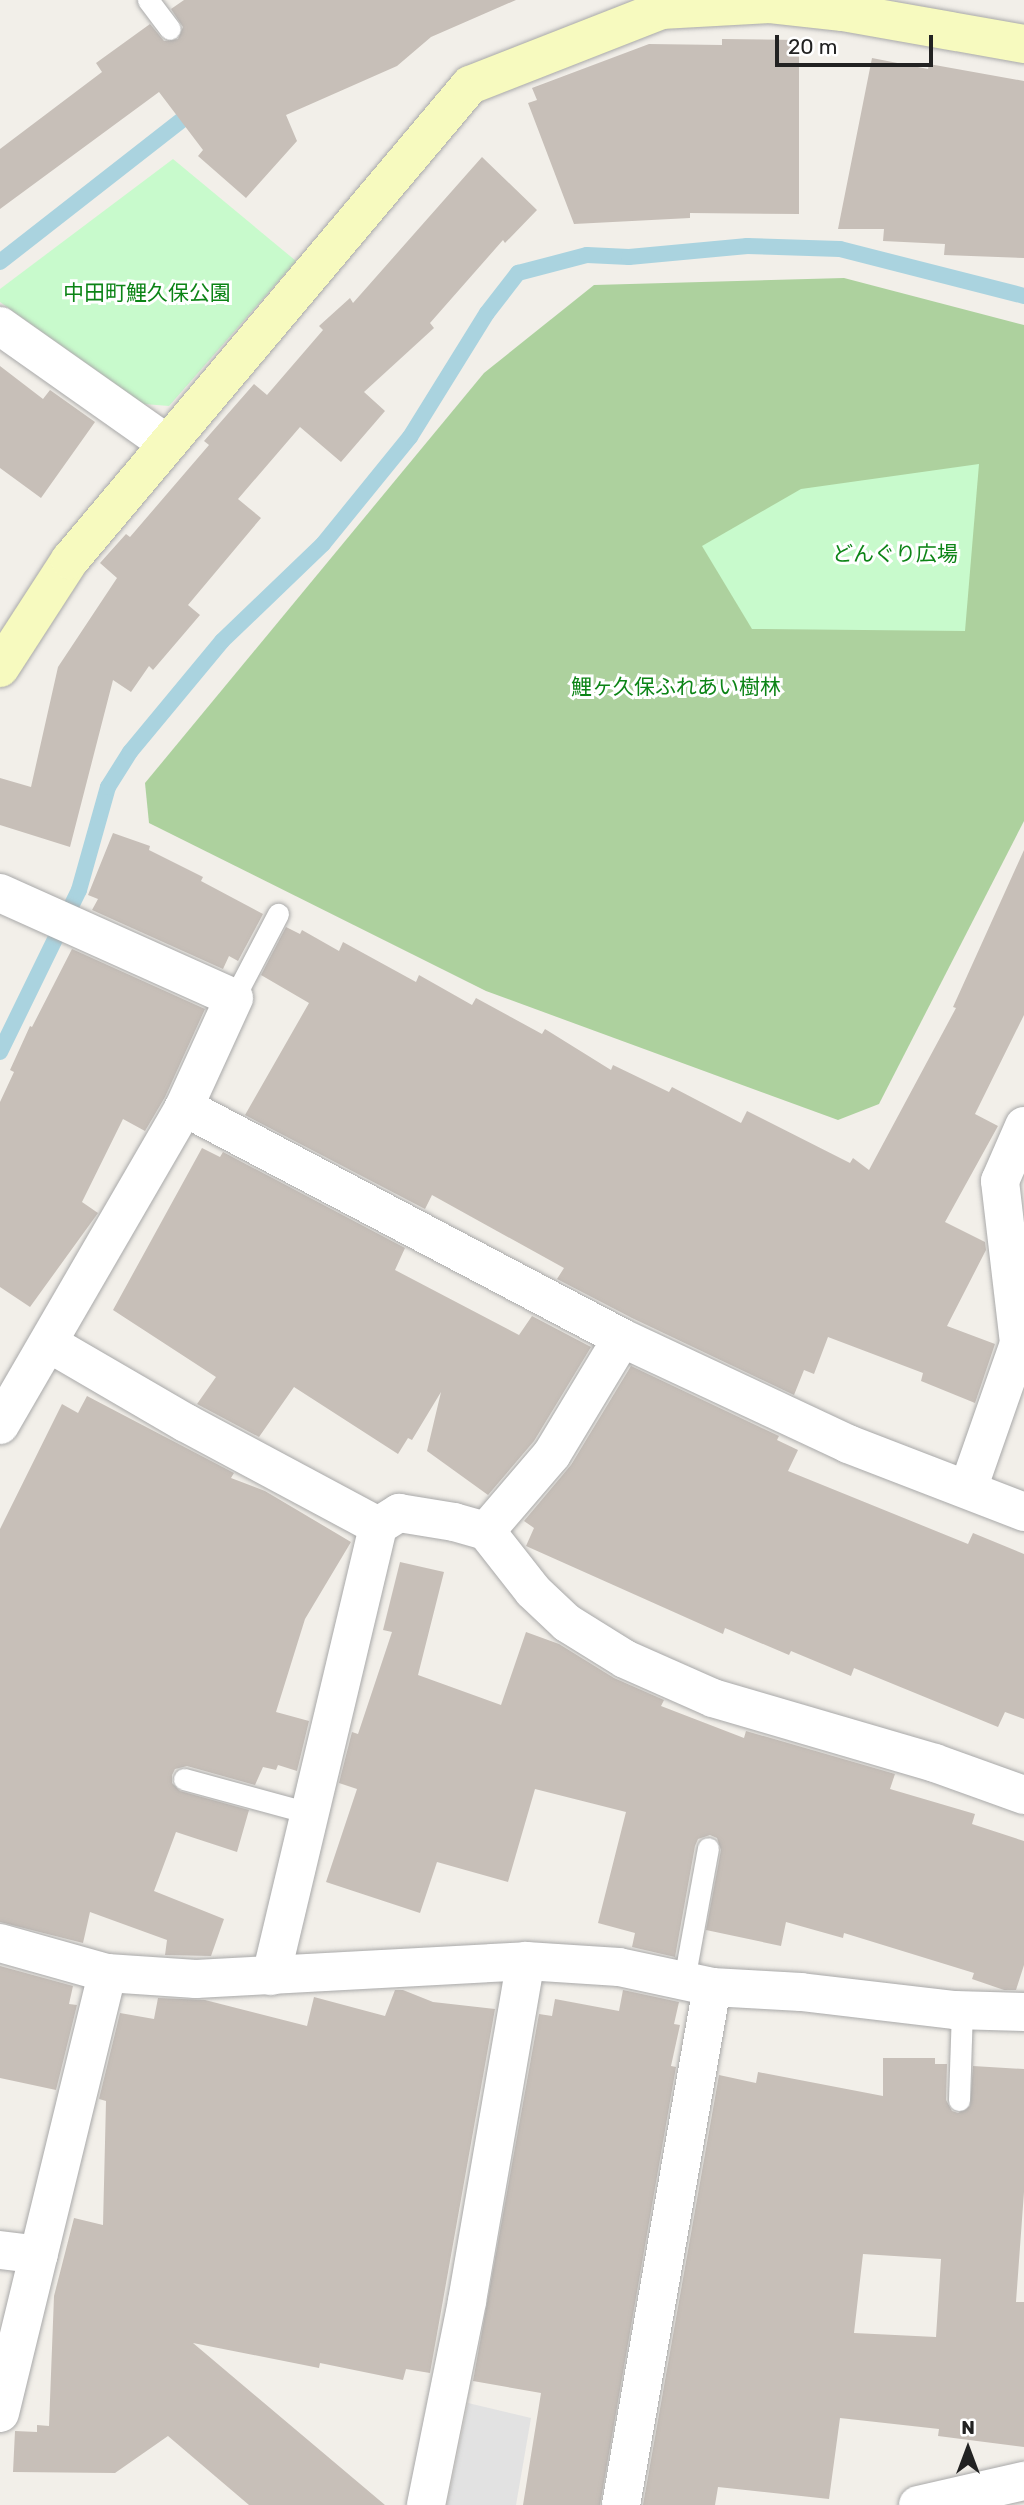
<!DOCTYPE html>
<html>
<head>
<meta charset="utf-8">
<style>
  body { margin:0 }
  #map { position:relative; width:1024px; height:2505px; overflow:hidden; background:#f2efe9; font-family:Rubik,"Noto Sans JP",sans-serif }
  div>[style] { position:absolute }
  .forest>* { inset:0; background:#add19e }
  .park>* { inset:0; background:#c8facc }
  .parking>* { inset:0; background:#e2e2e2 }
  .stream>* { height:16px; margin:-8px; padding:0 8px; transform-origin:8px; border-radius:8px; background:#aad3df }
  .building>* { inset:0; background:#c7bfb8 }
  .roads { filter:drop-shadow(0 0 2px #a9a9a9) drop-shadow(0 0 2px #a9a9a9) }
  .lane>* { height:21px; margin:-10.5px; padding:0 10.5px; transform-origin:10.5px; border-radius:10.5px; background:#fff }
  .street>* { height:38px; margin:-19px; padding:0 19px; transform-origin:19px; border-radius:19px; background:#fff }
  .secondary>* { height:38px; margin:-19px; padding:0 19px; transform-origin:19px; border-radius:19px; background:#f7fabf }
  span { translate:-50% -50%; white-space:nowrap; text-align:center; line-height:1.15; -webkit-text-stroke:6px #fff; paint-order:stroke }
  .park-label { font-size:21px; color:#0c8416 }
  .north { position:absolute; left:933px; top:2414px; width:70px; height:70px; -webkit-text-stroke:5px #fff; paint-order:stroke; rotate:0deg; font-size:19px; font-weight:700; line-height:28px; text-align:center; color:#222 }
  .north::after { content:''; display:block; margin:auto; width:24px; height:32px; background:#222; clip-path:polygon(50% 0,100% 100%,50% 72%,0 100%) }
  .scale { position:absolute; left:775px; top:35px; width:158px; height:32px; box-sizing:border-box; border:4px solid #222; border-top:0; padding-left:9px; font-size:21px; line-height:24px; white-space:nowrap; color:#222; -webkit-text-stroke:5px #fff; paint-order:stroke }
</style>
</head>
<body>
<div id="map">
  <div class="forest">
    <i style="clip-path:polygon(844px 278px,1024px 325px,1024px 821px,879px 1104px,838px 1120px,486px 991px,149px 823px,145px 783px,484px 373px,594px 285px)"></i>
  </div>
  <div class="park">
    <i style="clip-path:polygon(173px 159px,296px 261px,169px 406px,144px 404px,0 302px,0 289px)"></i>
    <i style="clip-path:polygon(979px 464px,965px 631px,752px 629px,702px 546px,801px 489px)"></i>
  </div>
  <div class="parking">
    <i style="clip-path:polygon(468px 2403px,531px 2418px,516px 2505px,447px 2505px)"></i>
  </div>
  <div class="stream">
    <i style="left:0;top:262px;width:250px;rotate:-38deg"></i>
    <i style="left:0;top:1052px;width:180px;rotate:-64deg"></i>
    <i style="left:79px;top:890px;width:107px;rotate:-74.3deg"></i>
    <i style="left:108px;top:787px;width:41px;rotate:-57.8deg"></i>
    <i style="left:130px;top:752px;width:144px;rotate:-50.3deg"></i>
    <i style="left:222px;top:641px;width:140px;rotate:-43.8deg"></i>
    <i style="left:323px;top:544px;width:138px;rotate:-50.9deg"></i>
    <i style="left:410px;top:437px;width:146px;rotate:-58.2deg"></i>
    <i style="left:487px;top:313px;width:51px;rotate:-52.2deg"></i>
    <i style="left:518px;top:273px;width:71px;rotate:-14.6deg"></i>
    <i style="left:587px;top:255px;width:42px;rotate:2.7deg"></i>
    <i style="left:629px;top:257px;width:119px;rotate:-5.3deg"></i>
    <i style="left:747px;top:246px;width:93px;rotate:1.8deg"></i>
    <i style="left:840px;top:249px;width:190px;rotate:14.3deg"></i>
  </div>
  <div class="building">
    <i style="clip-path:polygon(184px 0,516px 0,431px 37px,397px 66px,286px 115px,297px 141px,246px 198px,198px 156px,203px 150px,159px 92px,0 209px,0 149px,102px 72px,96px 63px,150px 24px,164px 41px,178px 39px,183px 27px,171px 9px)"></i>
    <i style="clip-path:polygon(722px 39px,799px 40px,799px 214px,690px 213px,690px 218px,574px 224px,528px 103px,537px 100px,532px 88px,649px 44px,722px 45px)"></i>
    <i style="clip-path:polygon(872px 58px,928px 69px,929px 64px,1024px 81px,1024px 258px,944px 255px,945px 244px,883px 241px,884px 229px,838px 229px)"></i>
    <i style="clip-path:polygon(482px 157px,537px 210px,505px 243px,503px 240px,430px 323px,434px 328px,364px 392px,385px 411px,341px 462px,300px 427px,238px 499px,261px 518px,188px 605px,200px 615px,153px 670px,149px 666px,131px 692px,113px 680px,70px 847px,0 825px,0 778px,31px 787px,58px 667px,117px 578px,100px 563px,126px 534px,130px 537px,209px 445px,204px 441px,254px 384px,267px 395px,323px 330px,319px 326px,350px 298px,353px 303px)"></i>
    <i style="clip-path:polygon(0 366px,43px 399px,50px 390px,95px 422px,41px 498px,0 468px)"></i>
    <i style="clip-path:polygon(113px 833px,150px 846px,149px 850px,203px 877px,201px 881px,263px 914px,238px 961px,229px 956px,223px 969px,92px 910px,98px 899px,88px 895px)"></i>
    <i style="clip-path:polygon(1024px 850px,1024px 1015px,975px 1114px,998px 1126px,945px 1222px,985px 1242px,986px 1250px,947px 1326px,995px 1344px,975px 1403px,921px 1381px,923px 1373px,828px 1337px,814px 1374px,804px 1370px,794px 1395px,632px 1318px,557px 1279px,564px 1268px,432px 1195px,425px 1209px,245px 1115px,309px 1003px,261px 975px,286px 927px,300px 934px,302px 930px,339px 951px,343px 942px,416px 982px,419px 975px,472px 1005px,476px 998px,542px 1034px,545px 1029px,611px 1070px,613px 1065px,669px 1092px,672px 1087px,741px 1123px,747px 1111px,850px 1163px,853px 1158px,869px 1170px,956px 1008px,953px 1007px)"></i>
    <i style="clip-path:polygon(72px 949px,205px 1009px,165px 1097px,145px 1131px,123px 1119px,82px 1202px,98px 1213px,30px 1307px,0 1287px,0 1102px,14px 1072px,10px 1070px,30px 1026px,32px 1027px)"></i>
    <i style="clip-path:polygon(202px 1148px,220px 1157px,223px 1152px,405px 1248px,395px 1270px,519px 1335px,532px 1316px,591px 1347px,534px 1441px,488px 1495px,427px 1451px,441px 1392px,412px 1440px,408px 1438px,398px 1454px,294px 1387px,259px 1437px,197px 1404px,216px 1377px,113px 1310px)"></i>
    <i style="clip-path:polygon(631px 1366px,779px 1436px,777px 1440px,798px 1450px,788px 1471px,968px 1544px,973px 1533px,1024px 1554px,1024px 1719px,1005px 1712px,998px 1727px,854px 1668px,851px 1676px,791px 1651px,789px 1655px,725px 1628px,723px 1634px,526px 1546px,534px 1528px,524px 1521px,571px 1465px)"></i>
    <i style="clip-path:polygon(87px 1396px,234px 1473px,231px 1478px,265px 1491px,351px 1542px,305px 1619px,276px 1712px,309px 1721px,297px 1771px,278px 1765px,276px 1770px,263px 1767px,255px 1785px,187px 1766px,175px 1769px,172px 1775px,172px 1783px,180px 1791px,249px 1810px,237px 1852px,176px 1832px,154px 1891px,224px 1919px,211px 1956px,165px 1955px,167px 1940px,90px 1912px,83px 1943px,0 1922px,0 1529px,62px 1404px,78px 1413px)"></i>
    <i style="clip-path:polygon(400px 1562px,444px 1572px,418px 1675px,501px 1705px,526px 1632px,559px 1644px,614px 1678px,664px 1700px,661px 1706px,744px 1738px,746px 1731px,895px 1774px,890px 1789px,975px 1814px,972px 1824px,1024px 1841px,1024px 1965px,1016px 1990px,1004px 1990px,972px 1979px,974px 1973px,844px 1933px,843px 1938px,786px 1922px,781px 1946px,706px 1930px,721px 1850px,717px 1838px,710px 1835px,698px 1839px,695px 1846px,675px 1957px,632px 1947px,635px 1933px,598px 1923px,626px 1812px,535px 1789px,508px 1882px,437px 1862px,420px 1913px,326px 1882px,357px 1789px,339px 1783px,352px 1732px,358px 1734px,392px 1632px,383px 1630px)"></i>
    <i style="clip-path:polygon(0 1966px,73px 1986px,69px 2004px,77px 2005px,56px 2090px,0 2078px)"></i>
    <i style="clip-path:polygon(395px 1990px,403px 1990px,433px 2002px,495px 2009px,430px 2373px,406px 2369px,403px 2380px,320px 2363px,319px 2368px,193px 2343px,385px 2505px,249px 2505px,168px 2436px,115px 2473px,13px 2472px,15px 2431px,37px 2432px,37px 2425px,49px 2426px,54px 2296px,74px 2218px,103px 2225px,106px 2101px,99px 2099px,120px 2013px,154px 2019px,158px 1998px,205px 2000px,307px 2026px,314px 1997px,385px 2016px)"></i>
    <i style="clip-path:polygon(623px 1990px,679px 2002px,674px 2024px,680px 2025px,671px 2066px,676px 2067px,600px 2505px,523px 2505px,541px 2393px,473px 2381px,539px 2014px,552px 2016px,555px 1999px,619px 2011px)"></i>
    <i style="clip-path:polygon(evenodd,883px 2058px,935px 2058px,935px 2064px,947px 2064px,946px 2100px,952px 2111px,958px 2113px,970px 2106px,973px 2066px,1024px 2069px,1024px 2192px,1016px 2302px,1024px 2302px,1024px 2447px,938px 2436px,939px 2429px,840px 2418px,829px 2499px,718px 2487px,715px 2505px,643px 2505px,719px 2075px,756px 2083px,758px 2072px,883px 2096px,883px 2058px,863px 2254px,941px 2259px,936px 2337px,854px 2333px,863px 2254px)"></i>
  </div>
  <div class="roads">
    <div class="lane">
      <i style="left:148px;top:0;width:36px;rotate:53deg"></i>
      <i style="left:234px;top:998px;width:95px;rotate:-62.4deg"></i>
      <i style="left:184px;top:1779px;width:130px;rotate:15.2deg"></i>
      <i style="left:684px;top:1980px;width:134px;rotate:-79.7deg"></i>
      <i style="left:959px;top:2100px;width:90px;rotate:-88.1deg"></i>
    </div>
    <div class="street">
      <i style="left:0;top:326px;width:204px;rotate:35.2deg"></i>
      <i style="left:0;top:893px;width:256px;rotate:24.2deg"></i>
      <i style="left:234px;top:998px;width:120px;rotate:114.6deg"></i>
      <i style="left:50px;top:1344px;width:157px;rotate:30.2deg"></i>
      <i style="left:186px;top:1423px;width:218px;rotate:28.2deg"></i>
      <i style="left:378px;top:1526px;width:25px;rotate:-32deg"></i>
      <i style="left:399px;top:1513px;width:56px;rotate:9.3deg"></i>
      <i style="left:454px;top:1522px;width:33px;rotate:16deg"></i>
      <i style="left:486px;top:1531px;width:101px;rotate:-49.4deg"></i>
      <i style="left:552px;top:1454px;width:135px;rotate:-58.9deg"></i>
      <i style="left:0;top:1425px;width:367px;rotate:-59.9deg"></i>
      <i style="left:184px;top:1107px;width:495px;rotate:27.8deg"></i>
      <i style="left:622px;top:1338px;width:250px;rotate:25.1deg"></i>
      <i style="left:848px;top:1444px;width:189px;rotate:21.1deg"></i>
      <i style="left:968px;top:1489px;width:155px;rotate:-70.7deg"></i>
      <i style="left:1019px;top:1343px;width:163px;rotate:-96.7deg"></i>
      <i style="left:1000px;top:1181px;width:60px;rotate:-66.4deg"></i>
      <i style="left:486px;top:1531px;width:76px;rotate:51.9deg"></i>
      <i style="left:533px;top:1591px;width:47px;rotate:43.3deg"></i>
      <i style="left:567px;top:1623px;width:68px;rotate:31.8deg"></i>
      <i style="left:625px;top:1659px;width:96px;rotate:23.9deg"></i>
      <i style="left:713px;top:1698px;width:231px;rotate:16.3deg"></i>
      <i style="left:935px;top:1763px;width:95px;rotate:19.8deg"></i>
      <i style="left:0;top:1943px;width:111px;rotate:15.7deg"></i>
      <i style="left:107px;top:1973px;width:89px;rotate:3.9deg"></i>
      <i style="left:196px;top:1979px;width:330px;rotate:-3.1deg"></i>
      <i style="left:526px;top:1961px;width:93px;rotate:3.7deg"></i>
      <i style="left:619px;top:1967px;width:95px;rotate:12.1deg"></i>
      <i style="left:712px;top:1987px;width:89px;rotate:3.2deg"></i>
      <i style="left:801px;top:1992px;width:155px;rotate:6.7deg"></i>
      <i style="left:955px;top:2010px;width:69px;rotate:1.7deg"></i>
      <i style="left:271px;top:1976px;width:463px;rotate:-76.6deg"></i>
      <i style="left:0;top:2250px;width:39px;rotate:7deg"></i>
      <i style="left:0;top:2413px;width:453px;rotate:-76.3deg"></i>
      <i style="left:426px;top:2505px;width:208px;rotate:-78.6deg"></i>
      <i style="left:467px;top:2301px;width:345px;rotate:-80.2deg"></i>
      <i style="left:621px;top:2505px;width:526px;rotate:-80.04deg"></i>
      <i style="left:918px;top:2505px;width:109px;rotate:-12.8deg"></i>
    </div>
    <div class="secondary">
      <i style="left:0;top:668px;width:129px;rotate:-57.1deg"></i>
      <i style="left:70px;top:560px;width:621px;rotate:-49.9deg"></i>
      <i style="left:470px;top:85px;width:205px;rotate:-21.4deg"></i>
      <i style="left:661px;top:10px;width:109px;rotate:-3.2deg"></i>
      <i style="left:770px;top:4px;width:73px;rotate:6.3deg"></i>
      <i style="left:843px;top:12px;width:184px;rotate:10deg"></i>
    </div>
  </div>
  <div class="park-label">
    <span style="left:147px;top:293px">中田町鯉久保公園</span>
    <span style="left:895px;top:554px">どんぐり広場</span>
    <span style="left:676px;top:687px">鯉ヶ久保ふれあい樹林</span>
  </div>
  <div class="north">N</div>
  <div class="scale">20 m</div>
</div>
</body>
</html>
